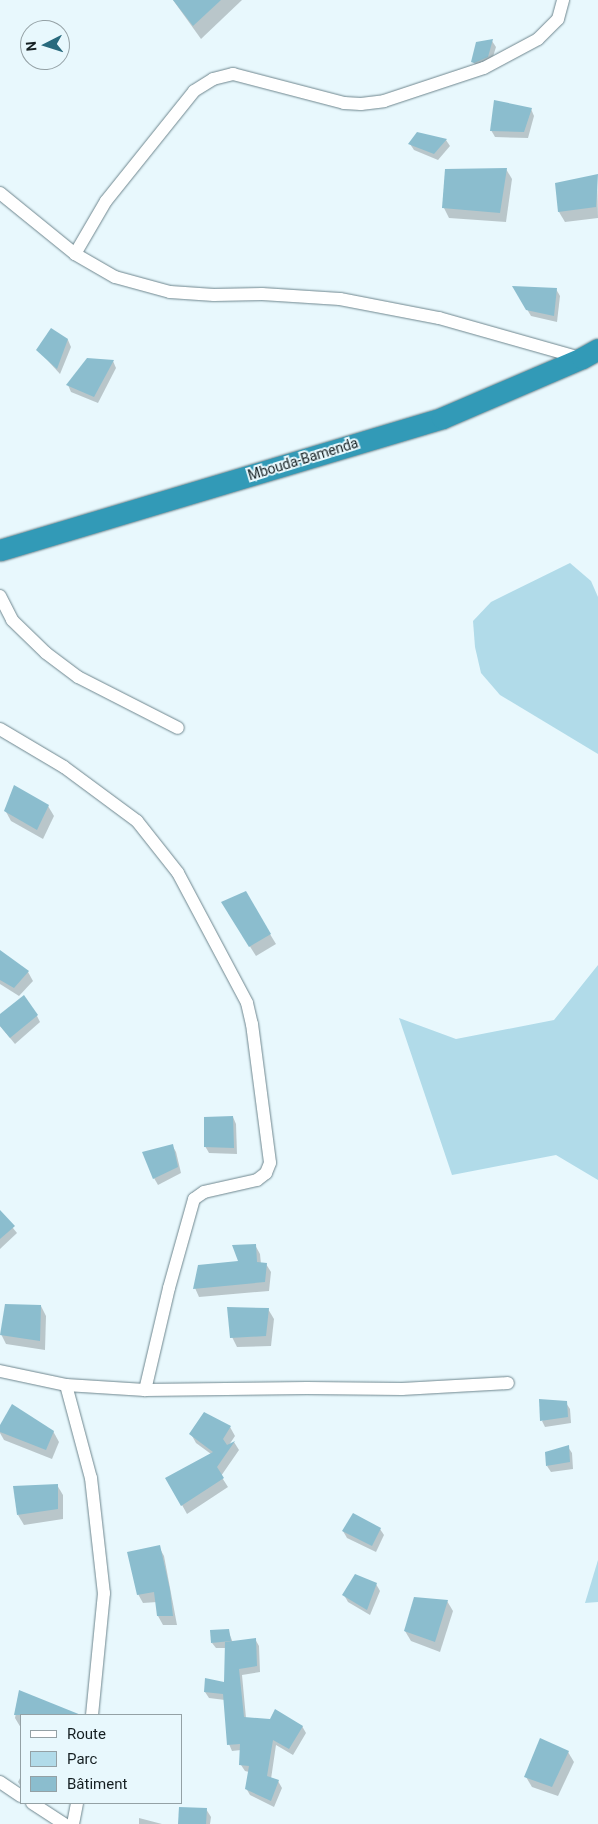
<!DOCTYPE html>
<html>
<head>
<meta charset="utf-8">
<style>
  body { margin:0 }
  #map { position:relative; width:598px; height:1824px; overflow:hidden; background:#e8f8fd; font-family:Roboto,sans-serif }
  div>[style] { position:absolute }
  .green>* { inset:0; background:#b1dbe9 }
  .shadow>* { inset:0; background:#0003 }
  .building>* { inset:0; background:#8bbdce }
  .roads { filter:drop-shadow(0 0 1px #6e868e) drop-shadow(0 0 1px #6e868e) }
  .street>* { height:12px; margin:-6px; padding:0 6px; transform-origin:6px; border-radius:6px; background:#fff }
  .highway>* { height:21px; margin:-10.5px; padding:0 10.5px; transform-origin:10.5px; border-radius:10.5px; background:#329ab7 }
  span { translate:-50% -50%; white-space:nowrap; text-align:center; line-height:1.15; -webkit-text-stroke:4px #e8f8fd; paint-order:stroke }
  .street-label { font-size:14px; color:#151f22 }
  .legend { position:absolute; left:20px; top:1714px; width:162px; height:90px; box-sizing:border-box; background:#e8f8fd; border:1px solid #94a1a5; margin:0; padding:6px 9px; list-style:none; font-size:15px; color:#151f22 }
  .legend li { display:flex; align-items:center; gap:10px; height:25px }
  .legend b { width:25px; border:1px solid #94a1a5 }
  .north { position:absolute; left:20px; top:20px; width:50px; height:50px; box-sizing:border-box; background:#e8f8fd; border:1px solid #94a1a5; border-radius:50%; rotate:265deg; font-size:14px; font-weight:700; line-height:20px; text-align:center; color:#151f22 }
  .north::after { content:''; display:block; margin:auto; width:18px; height:22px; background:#286a7d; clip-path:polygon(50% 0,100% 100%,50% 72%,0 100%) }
</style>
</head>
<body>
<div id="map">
  <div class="green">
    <i style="clip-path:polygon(570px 563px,591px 581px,598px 597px,598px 754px,500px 695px,481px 673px,475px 647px,473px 621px,491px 602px)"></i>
    <i style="clip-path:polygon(598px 965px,598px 1180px,556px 1155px,452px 1175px,399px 1018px,456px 1039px,554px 1020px)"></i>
    <i style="clip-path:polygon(598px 1560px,598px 1602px,585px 1603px)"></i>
  </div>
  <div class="shadow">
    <i style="clip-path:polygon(173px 0,242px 0,201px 39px)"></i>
    <i style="clip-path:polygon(492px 41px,496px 47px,491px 63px,477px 68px,473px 61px)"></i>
    <i style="clip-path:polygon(531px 109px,534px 116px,528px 138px,495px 137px,491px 130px)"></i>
    <i style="clip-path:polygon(417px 133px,446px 140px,450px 146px,438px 160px,414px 150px,410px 144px)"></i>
    <i style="clip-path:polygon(506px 169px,512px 179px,506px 222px,449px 218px,444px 208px)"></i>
    <i style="clip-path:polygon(597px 176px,598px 218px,565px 222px,559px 212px,556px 184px)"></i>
    <i style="clip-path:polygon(514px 287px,556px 289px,560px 296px,557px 322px,531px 316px)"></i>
    <i style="clip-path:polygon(51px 330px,68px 340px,71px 347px,60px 374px,38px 350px)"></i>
    <i style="clip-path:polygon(113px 361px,116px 368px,98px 403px,71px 392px,68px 385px)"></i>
    <i style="clip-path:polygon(48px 806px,54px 816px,43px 839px,11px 821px,5px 810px)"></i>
    <i style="clip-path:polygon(245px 893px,276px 944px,256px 956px,228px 912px)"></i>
    <i style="clip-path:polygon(0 952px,28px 972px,33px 981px,19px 996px,0 984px)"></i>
    <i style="clip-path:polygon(0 1016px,37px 1016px,40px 1022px,15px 1044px,0 1026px)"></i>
    <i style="clip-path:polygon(233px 1117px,236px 1124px,237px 1154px,209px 1153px,205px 1146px)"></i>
    <i style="clip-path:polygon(172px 1145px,176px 1152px,181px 1173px,158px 1185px,154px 1178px)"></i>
    <i style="clip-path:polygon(0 1212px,17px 1233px,0 1249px)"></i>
    <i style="clip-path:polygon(255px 1245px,260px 1254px,261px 1264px,266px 1264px,271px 1272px,269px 1291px,199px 1297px,195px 1288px,240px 1262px)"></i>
    <i style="clip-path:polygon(41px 1306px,46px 1316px,45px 1350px,6px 1344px,1px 1334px)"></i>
    <i style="clip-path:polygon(268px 1309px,274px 1319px,271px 1346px,237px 1347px,232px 1337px)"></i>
    <i style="clip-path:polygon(566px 1403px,570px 1409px,571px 1423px,545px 1427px,542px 1421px)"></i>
    <i style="clip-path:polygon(0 1427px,53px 1431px,59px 1442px,52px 1459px,4px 1440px,0 1433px)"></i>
    <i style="clip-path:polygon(230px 1427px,235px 1436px,229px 1445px,234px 1442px,239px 1450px,221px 1476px,228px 1487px,187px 1514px,167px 1478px,211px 1454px,196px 1443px,191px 1434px)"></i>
    <i style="clip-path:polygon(568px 1447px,572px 1453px,573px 1469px,551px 1472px,547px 1466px)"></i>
    <i style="clip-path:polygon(57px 1485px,63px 1495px,63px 1519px,24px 1525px,18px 1515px)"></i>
    <i style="clip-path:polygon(380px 1529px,384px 1535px,376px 1552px,347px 1538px,343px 1531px)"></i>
    <i style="clip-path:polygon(159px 1547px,164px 1556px,177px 1625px,163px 1625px,158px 1616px,157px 1602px,143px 1603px,138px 1594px)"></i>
    <i style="clip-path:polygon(376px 1584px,380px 1591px,370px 1615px,348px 1602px,344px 1595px)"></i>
    <i style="clip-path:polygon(447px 1601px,453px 1611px,440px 1652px,411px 1641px,405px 1631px)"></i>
    <i style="clip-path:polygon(228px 1630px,233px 1643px,255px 1639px,259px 1646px,260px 1672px,242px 1675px,246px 1718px,302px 1726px,306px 1733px,293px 1755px,276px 1745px,271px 1779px,278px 1781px,282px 1788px,274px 1807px,250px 1795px,246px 1788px,249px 1772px,245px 1771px,241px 1765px,241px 1750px,232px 1751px,229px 1744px,225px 1700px,209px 1698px,205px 1692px,226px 1683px,226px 1648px,216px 1648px,212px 1643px)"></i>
    <i style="clip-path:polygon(20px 1692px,61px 1708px,65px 1715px,21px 1715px,21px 1728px,15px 1718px)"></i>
    <i style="clip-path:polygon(568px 1752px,574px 1762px,558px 1796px,532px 1787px,526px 1777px)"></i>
    <i style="clip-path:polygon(21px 1776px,21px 1787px,18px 1782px)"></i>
    <i style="clip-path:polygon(206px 1809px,211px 1817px,210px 1824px,179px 1824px)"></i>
    <i style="clip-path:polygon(139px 1818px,162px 1824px,139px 1824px)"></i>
  </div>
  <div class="building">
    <i style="clip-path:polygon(173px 0,221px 0,193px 26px)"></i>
    <i style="clip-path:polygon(493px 39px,488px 57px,474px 63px,471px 62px,476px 42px)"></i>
    <i style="clip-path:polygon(494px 100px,532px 108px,524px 132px,490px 131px)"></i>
    <i style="clip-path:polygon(417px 132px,447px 139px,434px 154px,408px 144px)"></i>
    <i style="clip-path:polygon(507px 168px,500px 213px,442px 208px,445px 169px)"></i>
    <i style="clip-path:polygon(598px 174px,596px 207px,558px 212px,555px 183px)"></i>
    <i style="clip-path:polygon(512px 286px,557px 288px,554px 316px,526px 310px)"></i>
    <i style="clip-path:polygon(51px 328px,68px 339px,57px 369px,36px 350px)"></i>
    <i style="clip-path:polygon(87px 358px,114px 360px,94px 397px,66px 385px)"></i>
    <i style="clip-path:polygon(14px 785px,49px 805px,37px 830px,4px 811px)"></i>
    <i style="clip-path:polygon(246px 891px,271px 934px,249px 947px,221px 902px)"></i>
    <i style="clip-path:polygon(0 950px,29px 971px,14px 988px,0 980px)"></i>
    <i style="clip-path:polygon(24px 995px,38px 1015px,10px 1038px,0 1026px,0 1014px)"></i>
    <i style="clip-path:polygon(233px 1116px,234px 1148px,204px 1147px,204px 1117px)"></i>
    <i style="clip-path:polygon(173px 1144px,178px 1167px,153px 1179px,142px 1152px)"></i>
    <i style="clip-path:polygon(0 1210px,15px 1226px,0 1239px)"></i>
    <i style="clip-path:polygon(256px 1244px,257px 1262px,267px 1263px,265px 1282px,193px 1289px,198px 1265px,238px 1261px,232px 1245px)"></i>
    <i style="clip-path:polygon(5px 1304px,41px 1305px,40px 1341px,0 1335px)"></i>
    <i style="clip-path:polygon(227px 1307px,269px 1308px,266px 1336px,230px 1338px)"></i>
    <i style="clip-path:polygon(539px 1399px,567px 1401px,568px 1417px,540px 1421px)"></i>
    <i style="clip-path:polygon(12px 1404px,54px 1431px,46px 1450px,0 1432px,0 1425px)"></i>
    <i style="clip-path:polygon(204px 1412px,231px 1426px,223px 1439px,227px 1445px,235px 1441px,217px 1467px,224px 1478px,181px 1506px,165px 1478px,213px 1452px,189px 1434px)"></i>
    <i style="clip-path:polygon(569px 1445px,570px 1462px,546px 1466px,545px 1452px)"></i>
    <i style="clip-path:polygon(58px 1484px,58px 1509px,17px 1515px,13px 1486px)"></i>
    <i style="clip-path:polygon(353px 1513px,381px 1528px,372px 1546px,342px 1531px)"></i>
    <i style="clip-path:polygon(160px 1545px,170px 1590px,173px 1616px,157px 1616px,154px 1592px,137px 1595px,127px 1552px)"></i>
    <i style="clip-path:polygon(355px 1574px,377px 1583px,367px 1610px,342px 1595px)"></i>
    <i style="clip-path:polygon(414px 1597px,448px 1600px,435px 1642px,404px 1631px)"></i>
    <i style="clip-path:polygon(229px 1629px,231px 1641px,211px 1643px,210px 1630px)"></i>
    <i style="clip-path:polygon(256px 1638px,257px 1666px,239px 1669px,244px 1717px,270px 1719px,275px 1709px,303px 1726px,289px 1749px,273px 1740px,267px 1776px,279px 1780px,271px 1801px,245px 1789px,249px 1766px,239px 1765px,240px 1744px,227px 1745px,223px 1694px,204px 1692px,205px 1678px,224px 1682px,225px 1642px)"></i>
    <i style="clip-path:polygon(19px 1690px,81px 1715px,14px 1715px)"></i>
    <i style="clip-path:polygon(540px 1738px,569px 1751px,552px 1787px,524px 1777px)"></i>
    <i style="clip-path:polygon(179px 1807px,207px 1808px,206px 1824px,178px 1824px)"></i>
  </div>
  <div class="roads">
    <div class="street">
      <i style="left:0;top:193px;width:97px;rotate:39.1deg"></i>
      <i style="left:75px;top:254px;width:46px;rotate:29.9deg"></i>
      <i style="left:115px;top:277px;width:57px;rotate:15.3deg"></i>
      <i style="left:170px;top:292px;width:44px;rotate:3.9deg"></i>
      <i style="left:214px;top:295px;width:48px;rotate:-1.2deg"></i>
      <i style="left:262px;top:294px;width:78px;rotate:3.7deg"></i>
      <i style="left:340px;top:299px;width:101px;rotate:10.9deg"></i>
      <i style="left:439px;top:318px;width:147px;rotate:15.8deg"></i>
      <i style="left:75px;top:254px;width:61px;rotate:-59.7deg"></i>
      <i style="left:106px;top:201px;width:141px;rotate:-51.3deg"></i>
      <i style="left:194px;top:91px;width:22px;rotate:-32deg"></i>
      <i style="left:213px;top:79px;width:21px;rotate:-14deg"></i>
      <i style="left:233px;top:74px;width:115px;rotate:14.6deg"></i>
      <i style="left:344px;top:103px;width:17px;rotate:3deg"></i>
      <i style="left:361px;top:104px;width:23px;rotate:-7deg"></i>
      <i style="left:384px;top:101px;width:105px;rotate:-18.3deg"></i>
      <i style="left:484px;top:68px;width:61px;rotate:-28.2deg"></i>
      <i style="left:538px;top:39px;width:28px;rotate:-45deg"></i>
      <i style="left:558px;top:19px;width:20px;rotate:-75deg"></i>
      <i style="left:0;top:596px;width:27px;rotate:63deg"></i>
      <i style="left:12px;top:620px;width:47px;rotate:44.1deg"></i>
      <i style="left:46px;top:653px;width:40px;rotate:37deg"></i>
      <i style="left:78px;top:677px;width:112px;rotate:27deg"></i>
      <i style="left:0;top:729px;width:74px;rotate:30.7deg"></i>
      <i style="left:64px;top:767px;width:91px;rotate:36.5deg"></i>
      <i style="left:137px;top:821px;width:66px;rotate:51.7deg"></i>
      <i style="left:178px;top:873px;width:147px;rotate:62deg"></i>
      <i style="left:247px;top:1003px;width:22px;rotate:77deg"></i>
      <i style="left:252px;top:1024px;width:140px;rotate:82.6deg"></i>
      <i style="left:270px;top:1163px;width:11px;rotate:112deg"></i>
      <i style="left:266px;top:1173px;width:11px;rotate:142deg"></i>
      <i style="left:257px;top:1180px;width:54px;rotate:167.2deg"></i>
      <i style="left:204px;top:1192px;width:12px;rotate:145deg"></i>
      <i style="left:194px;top:1199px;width:92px;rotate:105.7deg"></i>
      <i style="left:169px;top:1288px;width:105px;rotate:103.2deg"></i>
      <i style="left:0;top:1371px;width:67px;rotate:12deg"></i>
      <i style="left:66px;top:1385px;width:79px;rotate:3.6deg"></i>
      <i style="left:145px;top:1390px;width:162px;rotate:-0.7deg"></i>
      <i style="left:307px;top:1388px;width:95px;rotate:0.6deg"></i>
      <i style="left:402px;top:1389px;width:106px;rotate:-3.2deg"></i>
      <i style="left:66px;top:1385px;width:96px;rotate:75deg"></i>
      <i style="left:91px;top:1478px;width:116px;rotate:83.6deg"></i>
      <i style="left:104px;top:1593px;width:123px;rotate:95.6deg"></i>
      <i style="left:0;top:1782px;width:25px;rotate:34deg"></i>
      <i style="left:32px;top:1803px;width:38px;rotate:33deg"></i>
      <i style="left:73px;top:1824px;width:21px;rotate:-79deg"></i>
    </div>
    <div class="highway">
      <i style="left:0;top:550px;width:461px;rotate:-16.6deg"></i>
      <i style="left:442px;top:418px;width:152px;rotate:-23.2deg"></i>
      <i style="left:582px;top:358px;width:18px;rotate:-29deg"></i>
    </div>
  </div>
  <div class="street-label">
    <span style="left:303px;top:459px;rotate:-17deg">Mbouda-Bamenda</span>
  </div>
  <ul class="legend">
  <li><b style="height:6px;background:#fff"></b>Route</li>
  <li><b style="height:14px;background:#b1dbe9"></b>Parc</li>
  <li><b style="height:14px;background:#8bbdce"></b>Bâtiment</li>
  </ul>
  <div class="north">N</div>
</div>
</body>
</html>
